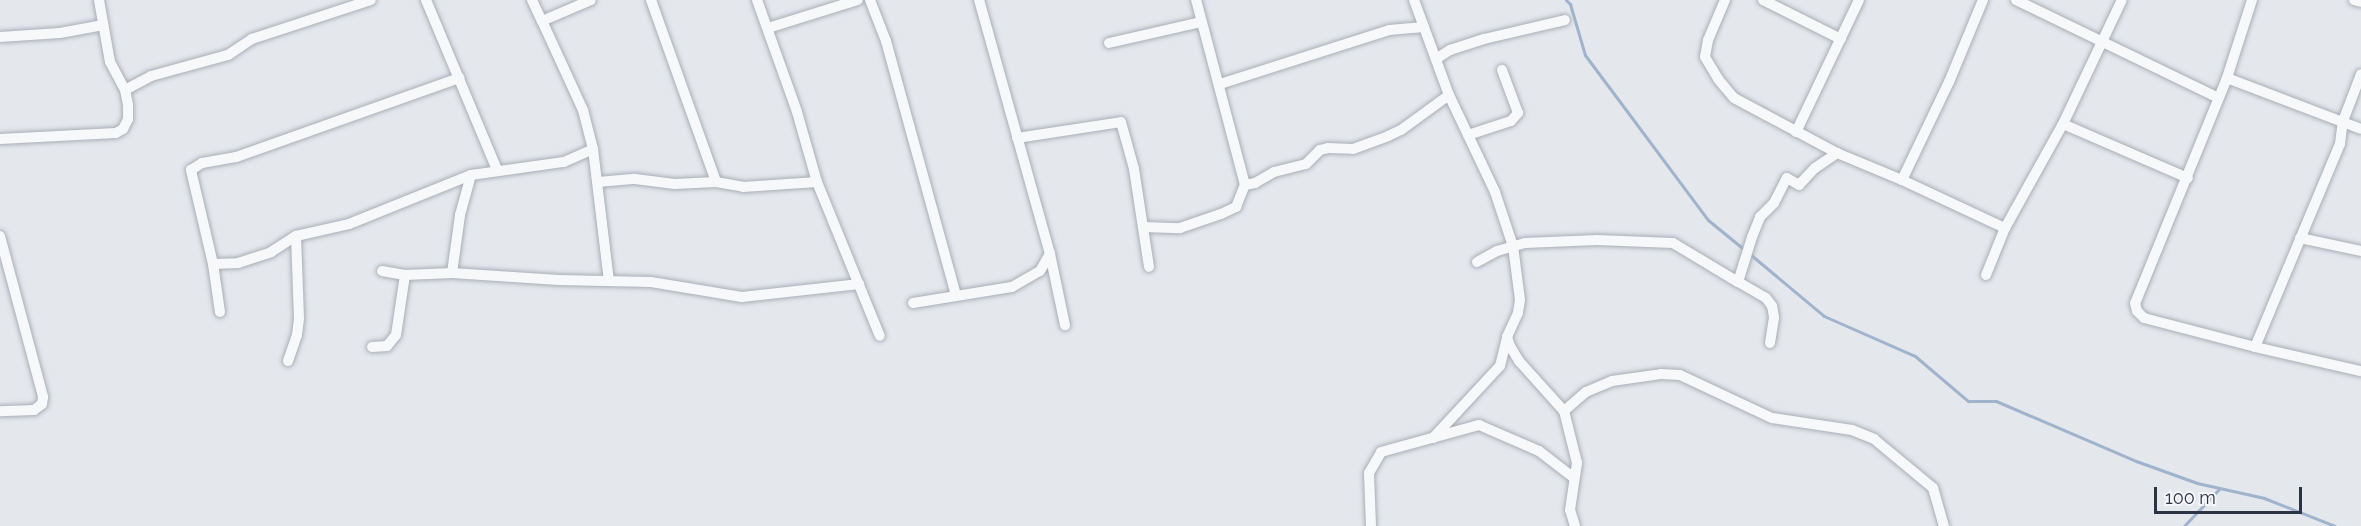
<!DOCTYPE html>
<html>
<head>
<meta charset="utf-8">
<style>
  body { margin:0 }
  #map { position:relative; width:2361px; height:526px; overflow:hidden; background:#e4e7ec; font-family:Raleway,sans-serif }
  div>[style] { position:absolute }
  .stream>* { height:3px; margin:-1.5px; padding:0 1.5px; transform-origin:1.5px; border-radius:1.5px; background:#9fb4cc }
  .roads { filter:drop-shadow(0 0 2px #a9aeb7) drop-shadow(0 0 2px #a9aeb7) }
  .street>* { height:10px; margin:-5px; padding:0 5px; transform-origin:5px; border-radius:5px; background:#f7f8fa }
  span { translate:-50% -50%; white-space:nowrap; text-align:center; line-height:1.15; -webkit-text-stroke:4.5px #f4f6f9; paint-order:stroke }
  .scale { position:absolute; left:2154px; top:487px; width:148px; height:27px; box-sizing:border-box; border:3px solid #2b3445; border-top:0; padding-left:8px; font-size:18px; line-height:21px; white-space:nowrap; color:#2b3445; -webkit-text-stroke:4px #f4f6f9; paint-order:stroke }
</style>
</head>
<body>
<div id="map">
  <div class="stream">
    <i style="left:1566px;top:0;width:6px;rotate:45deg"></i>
    <i style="left:1570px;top:4px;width:53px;rotate:73.6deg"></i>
    <i style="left:1585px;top:55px;width:206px;rotate:53.3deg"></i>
    <i style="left:1708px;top:220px;width:49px;rotate:39.2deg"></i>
    <i style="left:1751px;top:255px;width:95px;rotate:39.9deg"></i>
    <i style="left:1824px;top:316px;width:99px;rotate:23.7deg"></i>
    <i style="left:1915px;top:356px;width:70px;rotate:40.3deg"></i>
    <i style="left:1968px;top:401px;width:28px"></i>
    <i style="left:1996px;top:401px;width:152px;rotate:23.2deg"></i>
    <i style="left:2136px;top:461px;width:65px;rotate:19.8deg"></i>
    <i style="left:2197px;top:483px;width:69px;rotate:12.6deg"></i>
    <i style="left:2264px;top:498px;width:76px;rotate:21.5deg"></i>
    <i style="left:2184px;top:526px;width:52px;rotate:-46.5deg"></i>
  </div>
  <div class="roads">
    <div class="street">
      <i style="left:426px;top:0;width:184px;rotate:67.3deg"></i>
      <i style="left:532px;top:0;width:23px;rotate:65deg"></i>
      <i style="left:542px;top:21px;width:53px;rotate:-23.2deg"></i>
      <i style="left:651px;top:0;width:193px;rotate:70.3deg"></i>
      <i style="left:757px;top:0;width:119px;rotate:70.3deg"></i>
      <i style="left:797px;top:112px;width:73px;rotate:74.1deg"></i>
      <i style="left:817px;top:182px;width:166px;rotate:67.8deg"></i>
      <i style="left:870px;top:0;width:44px;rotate:68.7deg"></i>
      <i style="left:886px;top:41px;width:263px;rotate:74.6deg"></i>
      <i style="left:1414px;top:0;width:101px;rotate:69.8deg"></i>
      <i style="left:1449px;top:95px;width:107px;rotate:64.6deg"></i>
      <i style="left:1495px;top:192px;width:57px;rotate:71.6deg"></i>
      <i style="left:1513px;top:246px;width:54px;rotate:82.6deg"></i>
      <i style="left:1520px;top:300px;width:13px;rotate:99deg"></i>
      <i style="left:1518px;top:313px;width:26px;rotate:115deg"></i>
      <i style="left:1507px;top:337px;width:9px;rotate:72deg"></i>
      <i style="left:1510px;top:346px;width:17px;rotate:59deg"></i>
      <i style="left:1519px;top:361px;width:67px;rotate:48deg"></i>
      <i style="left:1725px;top:0;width:43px;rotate:113deg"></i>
      <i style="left:1708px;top:40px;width:17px;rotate:100deg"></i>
      <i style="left:1705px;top:57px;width:26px;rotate:59deg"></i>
      <i style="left:1718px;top:79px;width:25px;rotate:50deg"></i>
      <i style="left:1734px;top:98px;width:117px;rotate:28.1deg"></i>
      <i style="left:1837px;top:153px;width:70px;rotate:22.6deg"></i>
      <i style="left:1902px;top:180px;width:114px;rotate:25deg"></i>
      <i style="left:1763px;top:0;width:87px;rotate:26.6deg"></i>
      <i style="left:2016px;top:0;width:225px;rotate:25.8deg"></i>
      <i style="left:2252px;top:0;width:82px;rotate:107.8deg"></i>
      <i style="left:2227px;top:78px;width:243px;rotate:112.2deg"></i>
      <i style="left:2135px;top:303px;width:8px;rotate:76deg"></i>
      <i style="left:2137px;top:311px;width:10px;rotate:45deg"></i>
      <i style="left:2144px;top:318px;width:115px;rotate:14.6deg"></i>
      <i style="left:2255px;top:347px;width:109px;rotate:12.8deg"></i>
      <i style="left:2354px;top:0;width:7px;rotate:16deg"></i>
      <i style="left:768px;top:28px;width:94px;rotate:-17.3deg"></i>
      <i style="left:0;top:37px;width:60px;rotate:-3.8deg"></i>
      <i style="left:60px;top:33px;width:44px;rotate:-10.5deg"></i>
      <i style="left:1109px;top:43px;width:94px;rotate:-12.9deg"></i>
      <i style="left:1436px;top:59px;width:17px;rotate:-33deg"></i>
      <i style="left:1450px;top:50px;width:36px;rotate:-18deg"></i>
      <i style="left:1484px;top:39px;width:83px;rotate:-13.2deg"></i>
      <i style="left:2227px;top:78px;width:143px;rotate:20.8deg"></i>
      <i style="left:1220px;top:84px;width:177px;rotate:-17.7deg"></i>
      <i style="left:1389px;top:30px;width:35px;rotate:-5deg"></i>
      <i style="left:125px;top:90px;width:30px;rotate:-28deg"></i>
      <i style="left:151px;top:76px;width:80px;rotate:-15.3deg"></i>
      <i style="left:228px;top:55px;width:29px;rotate:-34deg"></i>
      <i style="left:252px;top:39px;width:125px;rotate:-18.1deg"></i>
      <i style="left:2063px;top:124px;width:136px;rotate:23.4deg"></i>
      <i style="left:1796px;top:132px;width:146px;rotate:-64.5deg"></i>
      <i style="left:1468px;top:135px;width:45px;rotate:-18deg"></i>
      <i style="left:1511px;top:121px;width:11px;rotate:-49deg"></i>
      <i style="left:1518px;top:113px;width:46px;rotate:-110.4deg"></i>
      <i style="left:1017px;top:138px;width:105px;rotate:-8.7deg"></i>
      <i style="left:1121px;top:122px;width:49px;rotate:74.5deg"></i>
      <i style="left:1134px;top:169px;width:99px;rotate:81.3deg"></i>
      <i style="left:0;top:139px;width:116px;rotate:-3deg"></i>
      <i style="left:116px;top:133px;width:8px;rotate:-30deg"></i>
      <i style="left:123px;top:129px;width:11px;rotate:-63deg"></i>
      <i style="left:128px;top:119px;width:14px;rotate:-90deg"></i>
      <i style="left:128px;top:105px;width:15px;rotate:-101deg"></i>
      <i style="left:125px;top:90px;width:32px;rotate:-118deg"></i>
      <i style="left:110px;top:62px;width:63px;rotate:-100.1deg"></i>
      <i style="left:593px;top:149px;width:133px;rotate:83.1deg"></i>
      <i style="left:1902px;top:180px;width:109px;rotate:-64.4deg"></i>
      <i style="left:1949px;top:82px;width:89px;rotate:-67.5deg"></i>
      <i style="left:598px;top:182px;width:37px;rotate:-5deg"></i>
      <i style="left:635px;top:179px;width:40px;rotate:7.1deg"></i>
      <i style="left:675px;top:184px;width:41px;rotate:-2.8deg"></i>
      <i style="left:716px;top:182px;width:27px;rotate:10deg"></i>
      <i style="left:743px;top:187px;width:74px;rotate:-3.9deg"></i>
      <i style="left:1245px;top:185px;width:10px;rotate:-11deg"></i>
      <i style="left:1255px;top:183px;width:22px;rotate:-30deg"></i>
      <i style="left:1274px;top:172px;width:33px;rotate:-14deg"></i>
      <i style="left:1306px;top:164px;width:20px;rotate:-45deg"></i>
      <i style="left:1320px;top:150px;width:8px;rotate:-14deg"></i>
      <i style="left:1328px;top:148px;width:25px;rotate:2deg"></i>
      <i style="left:1353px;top:149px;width:37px;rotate:-20deg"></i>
      <i style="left:1388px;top:136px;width:14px;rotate:-25deg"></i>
      <i style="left:1401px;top:130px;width:59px;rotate:-36.1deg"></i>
      <i style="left:1143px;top:227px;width:37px;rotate:2deg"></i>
      <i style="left:1180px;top:228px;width:43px;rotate:-18.9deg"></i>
      <i style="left:1221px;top:214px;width:17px;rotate:-25deg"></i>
      <i style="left:1236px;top:207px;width:24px;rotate:-68deg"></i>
      <i style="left:1245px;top:185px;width:191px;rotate:-104.8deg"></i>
      <i style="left:0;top:236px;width:167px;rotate:75deg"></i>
      <i style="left:43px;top:397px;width:7px;rotate:98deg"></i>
      <i style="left:42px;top:404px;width:10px;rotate:143deg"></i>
      <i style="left:34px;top:410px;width:34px;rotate:178deg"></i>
      <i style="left:2300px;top:238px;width:62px;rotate:12deg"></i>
      <i style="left:1050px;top:254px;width:73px;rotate:78.1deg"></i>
      <i style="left:1477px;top:262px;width:23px;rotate:-29deg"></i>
      <i style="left:1497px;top:251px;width:29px;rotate:-16deg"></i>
      <i style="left:1525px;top:243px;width:72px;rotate:-2.4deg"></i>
      <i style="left:1597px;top:240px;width:76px;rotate:2.3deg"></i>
      <i style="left:1673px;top:243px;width:76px;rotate:31deg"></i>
      <i style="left:213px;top:264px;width:25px;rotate:-2deg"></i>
      <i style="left:238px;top:263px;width:35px;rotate:-18deg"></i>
      <i style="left:271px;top:252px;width:30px;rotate:-33deg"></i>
      <i style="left:296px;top:236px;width:54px;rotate:-12.8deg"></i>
      <i style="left:349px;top:224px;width:131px;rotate:-21.9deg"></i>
      <i style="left:471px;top:175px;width:94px;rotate:-8deg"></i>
      <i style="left:564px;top:162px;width:32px;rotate:-24deg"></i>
      <i style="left:593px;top:149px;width:40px;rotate:-104.4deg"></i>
      <i style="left:583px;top:110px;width:98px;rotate:-114.7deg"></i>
      <i style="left:382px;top:271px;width:23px;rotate:10deg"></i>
      <i style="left:405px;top:275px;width:47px;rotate:-2.4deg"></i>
      <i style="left:452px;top:273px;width:107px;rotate:3.7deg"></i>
      <i style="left:559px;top:280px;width:92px;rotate:1.2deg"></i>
      <i style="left:651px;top:282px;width:92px;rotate:9.4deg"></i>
      <i style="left:742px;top:297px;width:118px;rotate:-6.3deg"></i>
      <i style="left:452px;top:273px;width:59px;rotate:-82.1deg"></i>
      <i style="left:460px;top:215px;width:41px;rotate:-74.6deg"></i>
      <i style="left:1986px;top:275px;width:51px;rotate:-68deg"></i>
      <i style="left:2005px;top:228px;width:119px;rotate:-60.9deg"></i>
      <i style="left:2063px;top:124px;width:137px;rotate:-64.6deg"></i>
      <i style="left:913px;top:303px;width:100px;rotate:-9.2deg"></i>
      <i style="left:1012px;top:287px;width:32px;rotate:-30deg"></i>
      <i style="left:1040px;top:271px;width:20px;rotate:-60deg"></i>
      <i style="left:1050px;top:254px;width:264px;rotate:-105.6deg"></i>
      <i style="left:220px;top:312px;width:49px;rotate:-98.3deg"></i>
      <i style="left:213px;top:264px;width:97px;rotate:-103.2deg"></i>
      <i style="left:191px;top:170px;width:13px;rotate:-32deg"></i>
      <i style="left:202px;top:163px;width:35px;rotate:-10deg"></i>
      <i style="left:236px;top:157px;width:237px;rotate:-19.5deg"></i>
      <i style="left:1770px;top:343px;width:26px;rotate:-81deg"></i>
      <i style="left:1774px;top:317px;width:11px;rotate:-100deg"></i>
      <i style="left:1772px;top:306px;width:10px;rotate:-127deg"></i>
      <i style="left:1766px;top:298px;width:32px;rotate:-150deg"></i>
      <i style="left:1738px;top:282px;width:47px;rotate:-72.7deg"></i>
      <i style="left:1752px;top:237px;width:22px;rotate:-68deg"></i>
      <i style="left:1760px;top:217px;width:20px;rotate:-45deg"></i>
      <i style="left:1774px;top:203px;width:28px;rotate:-63deg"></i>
      <i style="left:1787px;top:178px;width:14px;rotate:30deg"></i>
      <i style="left:1799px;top:185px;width:23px;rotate:-47deg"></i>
      <i style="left:1815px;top:168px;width:27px;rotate:-34deg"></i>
      <i style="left:372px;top:347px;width:15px;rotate:-4deg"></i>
      <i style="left:387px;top:346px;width:14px;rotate:-51deg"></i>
      <i style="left:396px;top:335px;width:61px;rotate:-81.5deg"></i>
      <i style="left:2255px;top:347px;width:220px;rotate:-67.3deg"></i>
      <i style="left:2340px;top:144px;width:23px;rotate:-83deg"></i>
      <i style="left:2343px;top:121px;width:50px;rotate:-69deg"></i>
      <i style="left:288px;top:361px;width:28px;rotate:-71deg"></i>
      <i style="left:297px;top:335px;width:17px;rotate:-83deg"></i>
      <i style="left:299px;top:318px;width:82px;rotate:-92.1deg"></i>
      <i style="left:1433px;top:438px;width:98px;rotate:-47.1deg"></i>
      <i style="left:1500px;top:366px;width:30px;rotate:-76deg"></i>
      <i style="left:1371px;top:526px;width:53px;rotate:-92.2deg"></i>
      <i style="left:1369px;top:473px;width:24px;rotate:-60deg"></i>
      <i style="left:1381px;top:452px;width:102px;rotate:-15.4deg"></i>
      <i style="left:1479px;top:425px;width:65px;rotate:23.4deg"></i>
      <i style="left:1539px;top:451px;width:44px;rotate:37.6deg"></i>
      <i style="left:1575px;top:526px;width:17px;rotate:-107deg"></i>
      <i style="left:1570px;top:510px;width:48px;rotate:-81.5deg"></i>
      <i style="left:1577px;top:463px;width:54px;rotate:-104deg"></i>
      <i style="left:1564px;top:411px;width:29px;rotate:-41deg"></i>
      <i style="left:1586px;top:392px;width:28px;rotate:-23deg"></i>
      <i style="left:1612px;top:381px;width:49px;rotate:-8.1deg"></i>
      <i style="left:1661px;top:374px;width:19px;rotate:3deg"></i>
      <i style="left:1680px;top:375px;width:102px;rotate:25.1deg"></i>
      <i style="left:1772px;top:418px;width:81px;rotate:8.5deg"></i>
      <i style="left:1852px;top:430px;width:24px;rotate:22deg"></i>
      <i style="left:1874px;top:439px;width:77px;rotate:39.7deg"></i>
      <i style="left:1933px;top:488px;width:40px;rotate:74deg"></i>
    </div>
  </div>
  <div class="scale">100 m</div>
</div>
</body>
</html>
